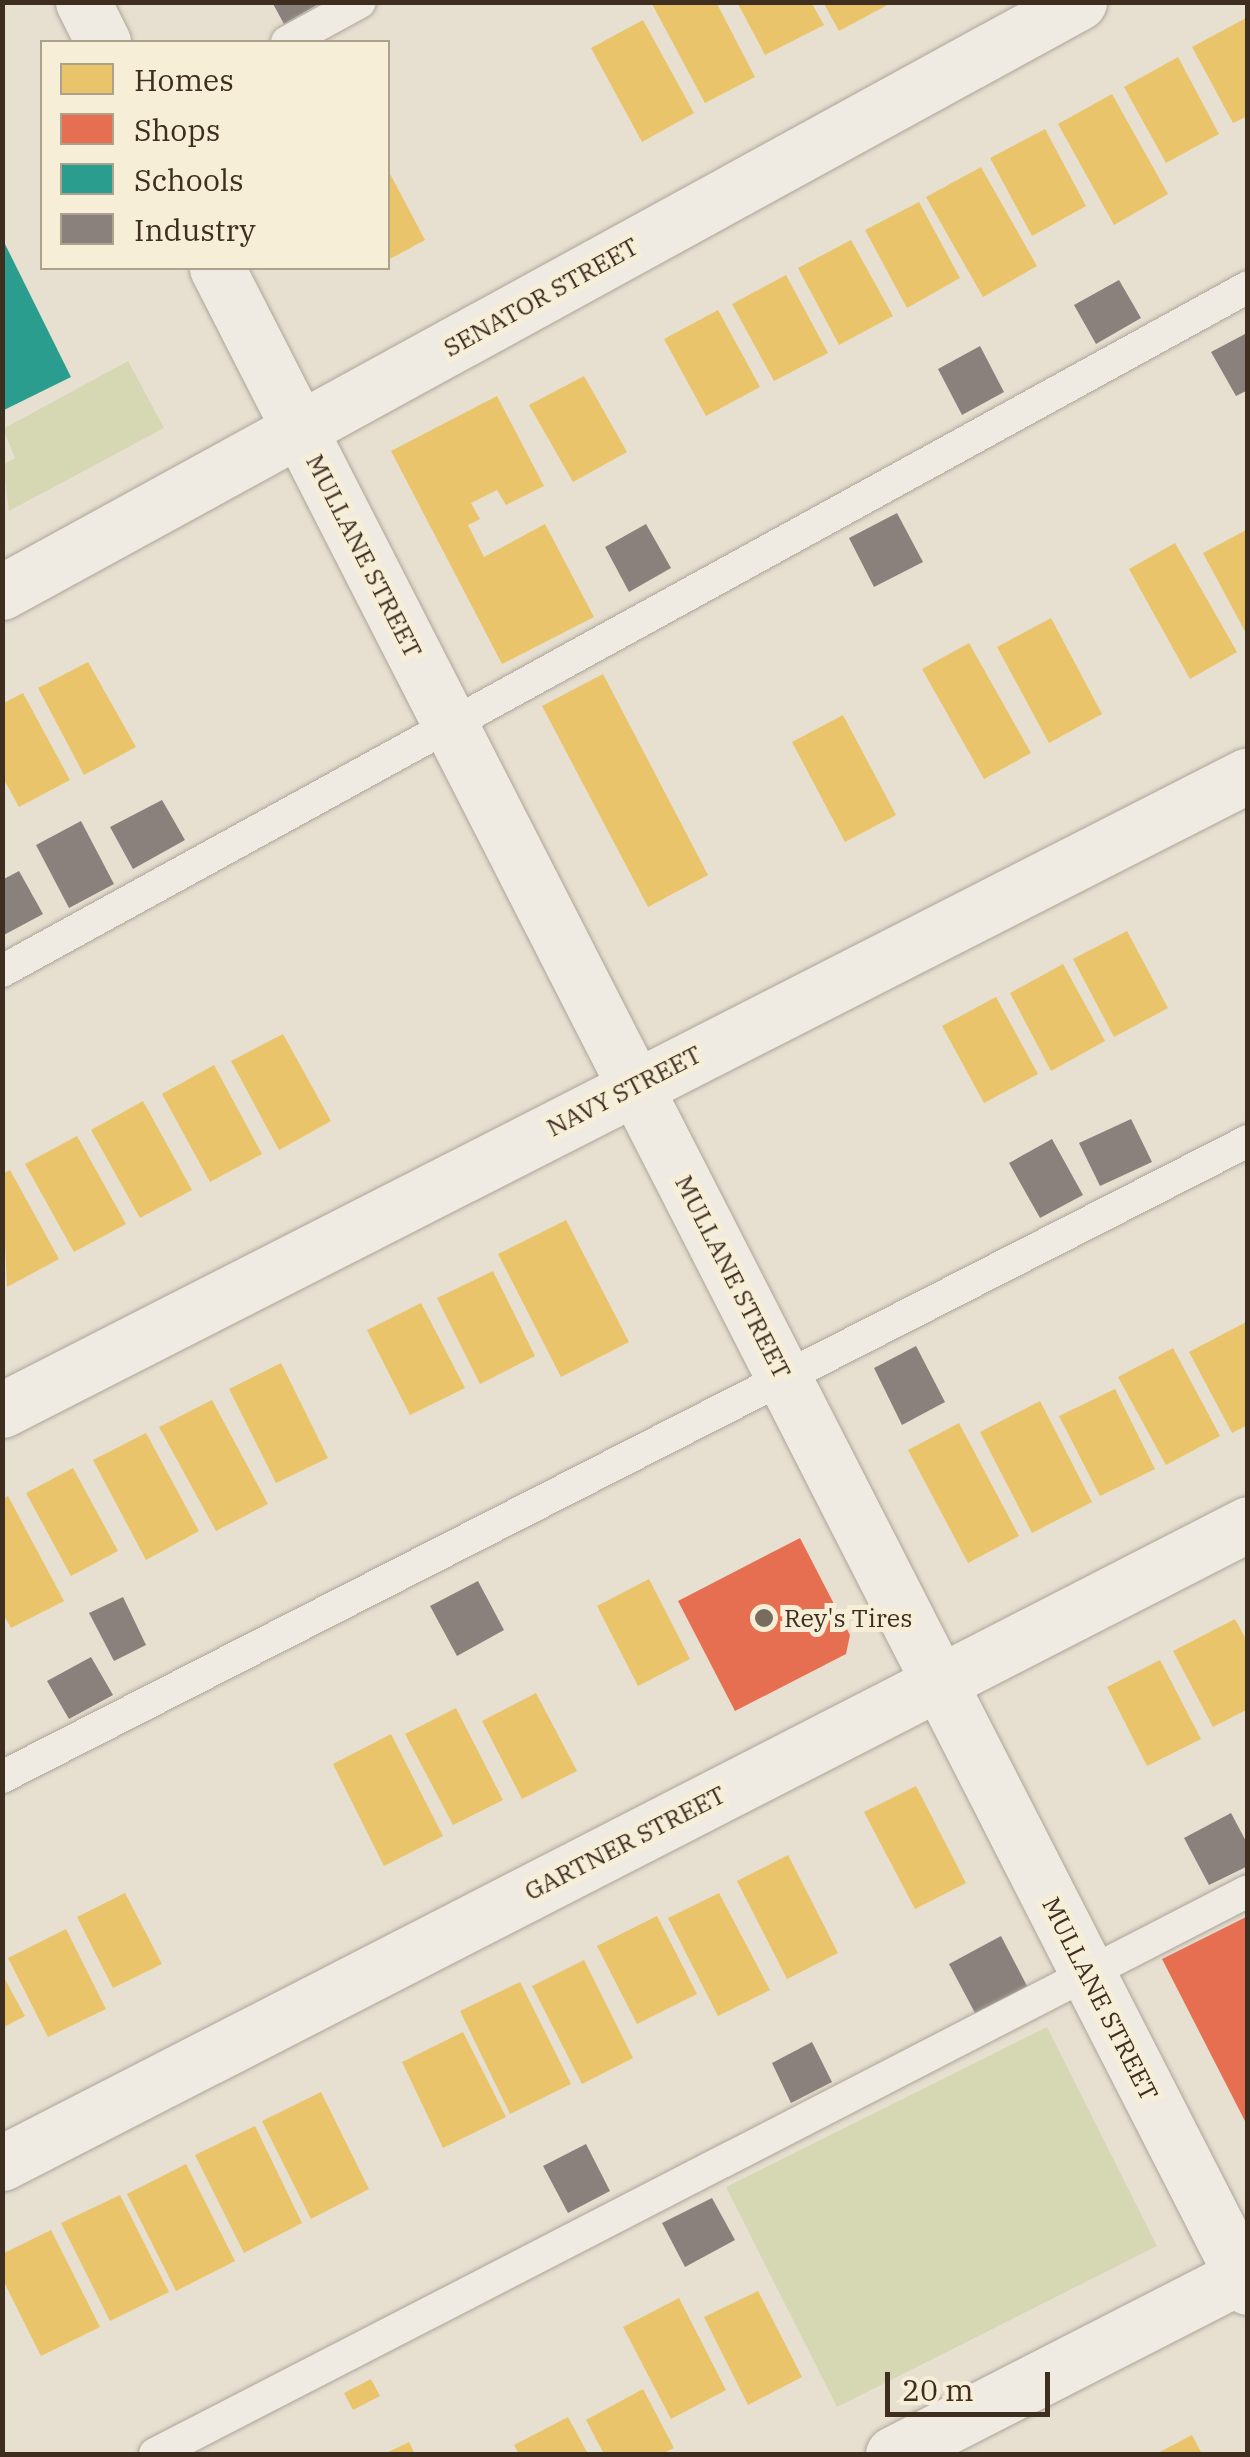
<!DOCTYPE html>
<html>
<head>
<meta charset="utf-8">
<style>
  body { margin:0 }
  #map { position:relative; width:1250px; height:2457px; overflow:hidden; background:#e7e0d1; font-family:"IBM Plex Serif",serif }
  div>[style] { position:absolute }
  .green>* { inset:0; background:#d6d7b3 }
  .homes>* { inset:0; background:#e9c46a }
  .shops>* { inset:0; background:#e76f51 }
  .schools>* { inset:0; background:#2a9d8f }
  .industry>* { inset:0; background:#8a817c }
  .roads { filter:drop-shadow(0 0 2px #ada599) drop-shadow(0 0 2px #ada599) }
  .service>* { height:32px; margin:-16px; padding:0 16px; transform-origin:16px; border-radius:16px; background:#efebe3 }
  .minor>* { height:55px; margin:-27.5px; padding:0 27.5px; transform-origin:27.5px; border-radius:27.5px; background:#efebe3 }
  .dots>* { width:28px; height:28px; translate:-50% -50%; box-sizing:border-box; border:5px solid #f7eed8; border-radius:50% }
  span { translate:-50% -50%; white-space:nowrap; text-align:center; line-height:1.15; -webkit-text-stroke:10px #f7eed8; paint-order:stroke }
  .street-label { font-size:25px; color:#3d2e20 }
  .poi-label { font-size:25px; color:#3d2e20 }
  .left { translate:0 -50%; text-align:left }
  .frame { position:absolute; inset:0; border:5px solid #3d2e20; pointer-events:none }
  .legend { position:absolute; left:40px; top:40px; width:350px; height:230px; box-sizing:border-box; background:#f7eed8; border:2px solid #ada18e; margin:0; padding:12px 18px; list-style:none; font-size:30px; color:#3d2e20 }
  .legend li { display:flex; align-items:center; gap:20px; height:50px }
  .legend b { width:50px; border:2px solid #ada18e }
  .scale { position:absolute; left:885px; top:2372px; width:165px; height:45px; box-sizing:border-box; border:5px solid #3d2e20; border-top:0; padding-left:12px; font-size:30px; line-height:35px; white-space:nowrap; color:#3d2e20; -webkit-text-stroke:8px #f7eed8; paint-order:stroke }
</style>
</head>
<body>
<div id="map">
  <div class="green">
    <i style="clip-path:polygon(128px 361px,164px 428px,9px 511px,3px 465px,15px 458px,3px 429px)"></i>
    <i style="clip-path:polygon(1047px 2027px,1157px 2246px,837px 2407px,726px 2187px)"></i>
  </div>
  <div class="homes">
    <i style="clip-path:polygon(651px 2px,716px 2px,755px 77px,705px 103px)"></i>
    <i style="clip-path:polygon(737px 2px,811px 2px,824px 25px,765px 55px)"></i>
    <i style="clip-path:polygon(823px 2px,893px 2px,839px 31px)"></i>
    <i style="clip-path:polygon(1246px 18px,1248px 116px,1233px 123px,1192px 47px)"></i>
    <i style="clip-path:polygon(643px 20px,694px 113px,642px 142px,591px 48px)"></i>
    <i style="clip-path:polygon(1178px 57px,1219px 134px,1166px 163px,1124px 87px)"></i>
    <i style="clip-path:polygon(1112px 94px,1168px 194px,1114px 225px,1058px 124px)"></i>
    <i style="clip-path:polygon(1045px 129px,1086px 206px,1032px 236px,990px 158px)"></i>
    <i style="clip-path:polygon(981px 167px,1037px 266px,983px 297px,926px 197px)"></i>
    <i style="clip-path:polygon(388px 170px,425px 240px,388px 260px)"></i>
    <i style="clip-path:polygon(919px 202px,960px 278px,907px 308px,865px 230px)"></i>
    <i style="clip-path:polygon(851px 240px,893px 316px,839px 345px,798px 268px)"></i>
    <i style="clip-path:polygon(786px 275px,828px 353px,774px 381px,732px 304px)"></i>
    <i style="clip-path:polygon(718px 310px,760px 387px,706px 416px,664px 339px)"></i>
    <i style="clip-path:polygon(584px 376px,627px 452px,573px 482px,529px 405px)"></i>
    <i style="clip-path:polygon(497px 396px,544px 486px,506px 505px,497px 490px,471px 503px,480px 519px,468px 525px,484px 557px,545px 524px,594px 617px,502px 664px,391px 451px)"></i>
    <i style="clip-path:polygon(1248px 529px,1248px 637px,1203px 553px)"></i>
    <i style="clip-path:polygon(1175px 543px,1237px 652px,1190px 679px,1129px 569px)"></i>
    <i style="clip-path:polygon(1051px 618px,1102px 714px,1049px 743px,997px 647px)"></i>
    <i style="clip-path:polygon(969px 643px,1031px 753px,984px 779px,922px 669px)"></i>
    <i style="clip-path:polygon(88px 662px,136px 747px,84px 775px,38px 688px)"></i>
    <i style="clip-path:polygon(603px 674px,708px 875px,648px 907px,542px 706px)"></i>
    <i style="clip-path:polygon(23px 693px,70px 780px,19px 807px,2px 776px,2px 704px)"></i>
    <i style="clip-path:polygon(843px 715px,896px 815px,845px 842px,792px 742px)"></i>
    <i style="clip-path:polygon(1127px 931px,1168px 1008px,1114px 1037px,1073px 959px)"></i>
    <i style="clip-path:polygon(1063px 964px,1105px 1041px,1051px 1071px,1010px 993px)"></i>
    <i style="clip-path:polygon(996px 997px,1038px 1074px,984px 1103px,942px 1026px)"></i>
    <i style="clip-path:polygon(283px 1034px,331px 1121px,279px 1150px,231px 1061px)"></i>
    <i style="clip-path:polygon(214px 1065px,262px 1154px,210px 1182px,162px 1094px)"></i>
    <i style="clip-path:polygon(143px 1101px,192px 1190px,140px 1218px,91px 1130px)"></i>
    <i style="clip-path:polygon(77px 1136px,126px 1224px,74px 1252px,25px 1164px)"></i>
    <i style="clip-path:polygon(10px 1170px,59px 1259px,7px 1287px,2px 1174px)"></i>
    <i style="clip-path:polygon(566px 1220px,629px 1342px,561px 1377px,498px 1254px)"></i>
    <i style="clip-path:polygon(493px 1271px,535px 1356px,480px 1384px,437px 1298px)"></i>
    <i style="clip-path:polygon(421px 1303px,465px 1388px,410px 1415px,367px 1330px)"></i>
    <i style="clip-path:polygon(1248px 1321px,1248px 1425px,1232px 1433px,1189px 1352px)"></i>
    <i style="clip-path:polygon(1173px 1348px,1220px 1436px,1166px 1465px,1118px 1377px)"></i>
    <i style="clip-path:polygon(281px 1363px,328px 1458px,276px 1483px,229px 1389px)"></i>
    <i style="clip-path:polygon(1115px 1389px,1155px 1469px,1100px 1496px,1059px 1416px)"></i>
    <i style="clip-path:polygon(212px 1400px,268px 1504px,216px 1531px,159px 1427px)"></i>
    <i style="clip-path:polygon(1040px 1401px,1092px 1502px,1032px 1533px,980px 1432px)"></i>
    <i style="clip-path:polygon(959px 1423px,1019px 1536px,968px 1563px,908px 1450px)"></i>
    <i style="clip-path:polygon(146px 1433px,199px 1531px,146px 1560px,93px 1460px)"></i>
    <i style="clip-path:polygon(73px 1468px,118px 1551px,71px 1576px,26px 1493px)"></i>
    <i style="clip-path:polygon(8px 1496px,64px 1601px,11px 1628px,2px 1612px,2px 1499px)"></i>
    <i style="clip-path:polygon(649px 1579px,690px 1659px,638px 1686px,597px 1606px)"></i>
    <i style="clip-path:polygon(1235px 1619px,1248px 1643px,1248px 1709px,1213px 1727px,1173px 1651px)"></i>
    <i style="clip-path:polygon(1160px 1660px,1201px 1739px,1147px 1766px,1107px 1687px)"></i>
    <i style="clip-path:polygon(536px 1693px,577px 1771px,522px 1799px,482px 1721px)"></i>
    <i style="clip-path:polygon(456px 1708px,503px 1800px,453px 1825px,405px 1734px)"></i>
    <i style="clip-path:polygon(391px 1734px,443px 1836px,384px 1866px,333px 1764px)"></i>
    <i style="clip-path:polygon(916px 1786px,966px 1883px,915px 1909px,864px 1812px)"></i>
    <i style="clip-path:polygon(788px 1855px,838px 1953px,787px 1979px,737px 1881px)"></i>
    <i style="clip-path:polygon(125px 1893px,162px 1964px,113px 1988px,77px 1917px)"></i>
    <i style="clip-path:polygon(719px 1893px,770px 1990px,718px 2016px,668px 1918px)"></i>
    <i style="clip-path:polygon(657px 1916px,697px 1994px,637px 2024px,597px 1946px)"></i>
    <i style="clip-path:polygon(66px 1929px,106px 2009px,48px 2037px,8px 1958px)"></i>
    <i style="clip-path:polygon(584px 1960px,633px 2058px,582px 2084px,532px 1986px)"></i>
    <i style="clip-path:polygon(2px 1974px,25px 2016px,2px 2028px)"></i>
    <i style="clip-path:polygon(520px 1982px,571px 2084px,510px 2114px,460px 2011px)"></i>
    <i style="clip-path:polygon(463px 2032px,506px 2117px,443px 2148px,402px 2062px)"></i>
    <i style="clip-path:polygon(321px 2092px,369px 2189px,311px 2219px,262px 2121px)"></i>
    <i style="clip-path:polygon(255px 2126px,302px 2223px,244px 2253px,195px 2155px)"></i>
    <i style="clip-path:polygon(186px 2164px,235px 2261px,176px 2291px,127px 2194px)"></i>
    <i style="clip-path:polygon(120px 2195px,169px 2292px,110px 2321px,61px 2223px)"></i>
    <i style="clip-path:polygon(51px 2230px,100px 2327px,41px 2356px,2px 2278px,2px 2254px)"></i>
    <i style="clip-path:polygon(758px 2291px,802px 2377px,748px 2405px,704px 2317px)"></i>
    <i style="clip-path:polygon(679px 2298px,726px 2390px,671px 2419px,623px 2327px)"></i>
    <i style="clip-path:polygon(371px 2379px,380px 2396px,353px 2410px,344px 2393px)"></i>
    <i style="clip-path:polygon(643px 2389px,674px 2448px,662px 2454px,604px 2454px,586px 2420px)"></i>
    <i style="clip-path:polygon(568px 2417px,588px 2454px,519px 2454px,514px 2445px)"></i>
    <i style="clip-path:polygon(1192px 2435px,1202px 2454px,1156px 2454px)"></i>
    <i style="clip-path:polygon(409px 2442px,415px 2454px,384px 2454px)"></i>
  </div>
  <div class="shops">
    <i style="clip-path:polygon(800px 1538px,850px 1635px,846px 1654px,735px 1711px,678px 1601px)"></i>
    <i style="clip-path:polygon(1248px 1916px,1248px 2127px,1162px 1959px)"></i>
  </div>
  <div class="schools">
    <i style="clip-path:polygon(2px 238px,71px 377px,2px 411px)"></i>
  </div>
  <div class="industry">
    <i style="clip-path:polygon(272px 2px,322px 2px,284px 24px)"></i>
    <i style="clip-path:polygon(1119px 280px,1141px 318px,1096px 344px,1074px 305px)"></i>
    <i style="clip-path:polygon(1245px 334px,1248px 390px,1236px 396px,1211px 352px)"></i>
    <i style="clip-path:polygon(980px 346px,1004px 392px,962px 415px,938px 369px)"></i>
    <i style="clip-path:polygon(897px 513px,923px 562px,874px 587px,849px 538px)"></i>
    <i style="clip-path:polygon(646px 524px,671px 568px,629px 592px,605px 547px)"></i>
    <i style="clip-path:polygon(162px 800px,185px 840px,133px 869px,110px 827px)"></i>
    <i style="clip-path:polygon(81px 821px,114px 884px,69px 908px,36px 845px)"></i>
    <i style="clip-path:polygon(19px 871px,43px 914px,2px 936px,2px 880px)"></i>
    <i style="clip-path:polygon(1131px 1119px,1152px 1162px,1100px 1186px,1079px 1143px)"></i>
    <i style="clip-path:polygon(1052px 1139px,1083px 1195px,1040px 1218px,1009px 1163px)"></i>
    <i style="clip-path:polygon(916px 1346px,945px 1402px,902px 1425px,874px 1368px)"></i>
    <i style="clip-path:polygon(478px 1581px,504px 1630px,457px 1656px,430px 1606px)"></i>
    <i style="clip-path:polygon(123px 1597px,146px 1645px,114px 1661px,89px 1613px)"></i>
    <i style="clip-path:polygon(91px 1657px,113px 1695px,69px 1719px,47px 1681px)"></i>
    <i style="clip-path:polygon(1231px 1813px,1248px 1845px,1248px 1866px,1209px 1885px,1184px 1838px)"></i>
    <i style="clip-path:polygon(1001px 1936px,1027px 1986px,975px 2013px,949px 1964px)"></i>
    <i style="clip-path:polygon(812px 2042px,832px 2082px,791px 2103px,772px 2063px)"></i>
    <i style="clip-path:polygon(586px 2144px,610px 2191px,568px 2213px,543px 2166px)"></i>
    <i style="clip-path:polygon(712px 2198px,735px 2240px,685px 2267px,662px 2223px)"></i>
  </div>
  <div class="roads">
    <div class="service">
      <i style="left:287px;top:42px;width:83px;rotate:-28.7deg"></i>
      <i style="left:2px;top:971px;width:1421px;rotate:-28.76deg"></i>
      <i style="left:2px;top:1777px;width:1399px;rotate:-27.04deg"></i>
      <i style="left:155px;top:2454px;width:1229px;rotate:-27.25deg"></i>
    </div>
    <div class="minor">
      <i style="left:83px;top:2px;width:45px;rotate:63.4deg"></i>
      <i style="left:217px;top:268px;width:2267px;rotate:62.95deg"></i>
      <i style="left:2px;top:592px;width:1228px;rotate:-28.71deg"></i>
      <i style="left:2px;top:1410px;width:1398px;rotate:-27deg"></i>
      <i style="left:2px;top:2163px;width:1400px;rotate:-27.15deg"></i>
      <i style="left:893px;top:2454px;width:399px;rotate:-27.1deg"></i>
    </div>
  </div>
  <div class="dots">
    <i style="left:764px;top:1618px;background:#786c5e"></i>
  </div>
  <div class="street-label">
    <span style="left:541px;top:297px;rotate:-29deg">SENATOR STREET</span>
    <span style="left:364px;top:556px;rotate:63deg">MULLANE STREET</span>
    <span style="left:624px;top:1091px;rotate:-27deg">NAVY STREET</span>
    <span style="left:733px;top:1277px;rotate:63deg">MULLANE STREET</span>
    <span style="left:625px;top:1843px;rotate:-27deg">GARTNER STREET</span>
    <span style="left:1100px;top:1999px;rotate:63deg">MULLANE STREET</span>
  </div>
  <div class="poi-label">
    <span class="left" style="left:784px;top:1618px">Rey's Tires</span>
  </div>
  <div class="frame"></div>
  <ul class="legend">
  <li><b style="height:28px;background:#e9c46a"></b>Homes</li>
  <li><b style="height:28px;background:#e76f51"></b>Shops</li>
  <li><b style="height:28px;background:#2a9d8f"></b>Schools</li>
  <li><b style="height:28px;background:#8a817c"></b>Industry</li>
  </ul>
  <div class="scale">20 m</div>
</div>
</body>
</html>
